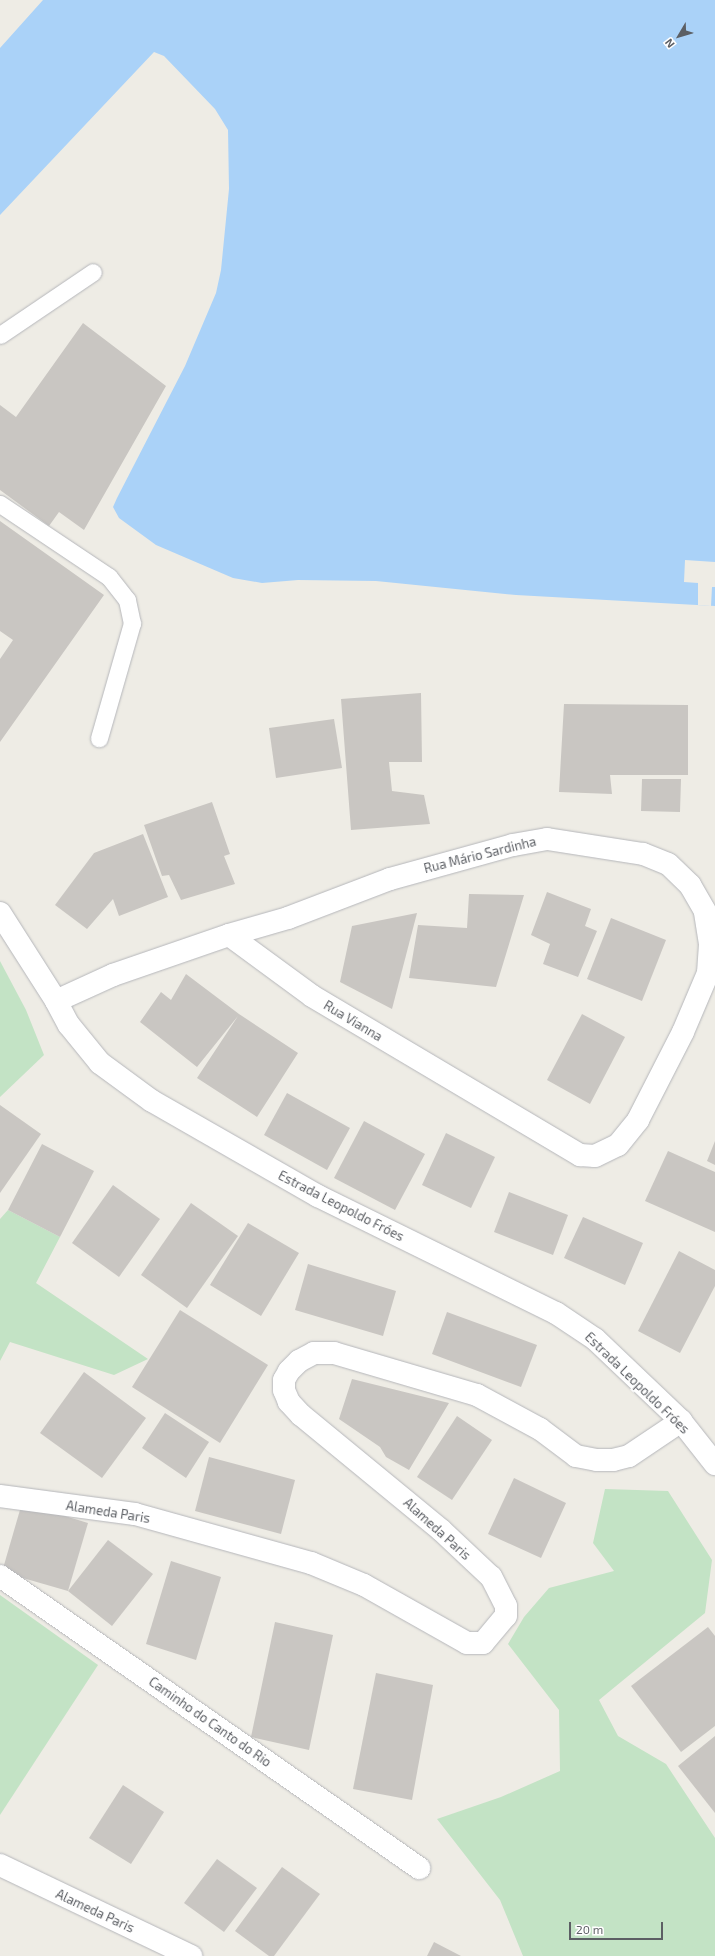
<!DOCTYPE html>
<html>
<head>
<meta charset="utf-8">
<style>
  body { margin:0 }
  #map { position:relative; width:715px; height:1956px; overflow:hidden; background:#eeece5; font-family:"Exo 2",sans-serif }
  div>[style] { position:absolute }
  .green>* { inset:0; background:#c3e3c5 }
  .water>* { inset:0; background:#aad2f8 }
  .pier>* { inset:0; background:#eeece5 }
  .building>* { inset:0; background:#c9c6c2 }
  .roads { filter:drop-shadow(0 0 1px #b5b6ba) drop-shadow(0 0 1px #b5b6ba) }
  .service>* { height:17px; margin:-8.5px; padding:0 8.5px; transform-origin:8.5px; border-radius:8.5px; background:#fff }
  .minor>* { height:22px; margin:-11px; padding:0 11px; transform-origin:11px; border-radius:11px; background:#fff }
  .tertiary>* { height:22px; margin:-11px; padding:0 11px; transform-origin:11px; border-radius:11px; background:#fff }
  span { translate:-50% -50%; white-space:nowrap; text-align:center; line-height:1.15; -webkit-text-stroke:3.5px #fff; paint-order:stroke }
  .street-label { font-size:13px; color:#5c5f64 }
  .north { position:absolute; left:659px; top:16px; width:40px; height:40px; -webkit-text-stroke:3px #fff; paint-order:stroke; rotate:232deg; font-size:11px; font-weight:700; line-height:16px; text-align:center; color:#5c5f64 }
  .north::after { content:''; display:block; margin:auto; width:14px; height:18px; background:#5c5f64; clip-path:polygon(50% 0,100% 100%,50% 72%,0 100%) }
  .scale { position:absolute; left:569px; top:1922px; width:94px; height:18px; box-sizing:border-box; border:2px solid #5c5f64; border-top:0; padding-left:5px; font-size:12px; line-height:14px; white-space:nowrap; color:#5c5f64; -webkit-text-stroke:3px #fff; paint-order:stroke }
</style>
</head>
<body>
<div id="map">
  <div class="green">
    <i style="clip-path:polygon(0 961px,26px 1010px,44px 1055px,0 1097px)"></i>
    <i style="clip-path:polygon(8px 1210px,60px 1237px,36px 1283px,148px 1359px,114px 1375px,10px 1342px,0 1361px,0 1219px)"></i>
    <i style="clip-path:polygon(605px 1489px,668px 1491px,712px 1560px,705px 1613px,599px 1700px,618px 1736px,666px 1764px,715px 1838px,715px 1956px,523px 1956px,500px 1900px,437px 1819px,501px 1797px,560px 1771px,559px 1710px,508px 1644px,524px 1617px,549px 1588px,614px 1571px,593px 1543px)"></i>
    <i style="clip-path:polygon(0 1595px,98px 1665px,0 1815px)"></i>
  </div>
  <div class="water">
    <i style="clip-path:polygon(43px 0,715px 0,715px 606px,516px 595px,376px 581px,298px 580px,262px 583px,233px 578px,156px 545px,119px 518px,113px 507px,117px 498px,185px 366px,216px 293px,221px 270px,229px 189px,228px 130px,215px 109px,164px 56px,154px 52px,0 215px,0 48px)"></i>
  </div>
  <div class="pier">
    <i style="clip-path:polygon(685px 560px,715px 562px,715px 587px,712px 587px,711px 606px,698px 605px,698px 583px,684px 582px)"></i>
  </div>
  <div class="building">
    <i style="clip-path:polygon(83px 323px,166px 386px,84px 530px,59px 512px,49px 526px,0 490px,0 405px,16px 417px)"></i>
    <i style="clip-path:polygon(0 521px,104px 595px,0 742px,0 659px,13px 640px,0 631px)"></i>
    <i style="clip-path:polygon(421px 693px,422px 762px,389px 762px,392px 791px,424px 795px,430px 824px,351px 830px,341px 699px)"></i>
    <i style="clip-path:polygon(564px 704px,688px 705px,688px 775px,610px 775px,612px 794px,559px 792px)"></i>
    <i style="clip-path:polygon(334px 719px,342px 768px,276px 778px,269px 728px)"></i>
    <i style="clip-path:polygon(642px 779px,681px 779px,680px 812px,641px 811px)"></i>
    <i style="clip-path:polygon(212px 802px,230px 854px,224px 856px,235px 884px,181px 900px,169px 875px,162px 876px,144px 825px)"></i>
    <i style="clip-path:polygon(143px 834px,168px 897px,119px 916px,113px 899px,87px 929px,55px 905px,94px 853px)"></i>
    <i style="clip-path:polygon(547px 892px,591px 909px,585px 926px,597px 931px,578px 977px,543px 964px,550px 944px,531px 935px)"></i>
    <i style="clip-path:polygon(469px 894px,524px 895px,496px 987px,409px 978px,418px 925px,467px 928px)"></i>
    <i style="clip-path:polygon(417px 913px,392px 1009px,340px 982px,352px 926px)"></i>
    <i style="clip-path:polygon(611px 918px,666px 940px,642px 1001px,587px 979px)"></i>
    <i style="clip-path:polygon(186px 974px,239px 1014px,298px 1053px,257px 1117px,197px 1078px,238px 1016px,197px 1067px,140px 1022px,161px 992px,171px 1000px)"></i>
    <i style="clip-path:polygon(582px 1014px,625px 1037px,590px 1104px,547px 1080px)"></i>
    <i style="clip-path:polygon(287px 1093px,350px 1128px,327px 1170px,264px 1135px)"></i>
    <i style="clip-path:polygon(0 1105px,41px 1134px,0 1193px)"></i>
    <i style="clip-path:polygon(364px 1121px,425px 1154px,395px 1210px,334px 1178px)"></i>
    <i style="clip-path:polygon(446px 1133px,495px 1157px,471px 1208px,422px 1185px)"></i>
    <i style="clip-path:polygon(715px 1141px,715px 1165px,707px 1161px)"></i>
    <i style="clip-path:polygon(42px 1144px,94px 1171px,60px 1237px,8px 1210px)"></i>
    <i style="clip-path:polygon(668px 1151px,715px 1172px,715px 1232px,645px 1201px)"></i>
    <i style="clip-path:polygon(113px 1185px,160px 1219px,119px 1277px,72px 1243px)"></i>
    <i style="clip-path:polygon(509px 1192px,568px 1215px,553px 1255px,494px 1232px)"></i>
    <i style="clip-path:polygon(191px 1203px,238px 1236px,187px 1308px,141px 1275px)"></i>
    <i style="clip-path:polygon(583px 1217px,643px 1243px,625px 1285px,564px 1258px)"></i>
    <i style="clip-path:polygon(248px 1223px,299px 1253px,261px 1316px,210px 1285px)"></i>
    <i style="clip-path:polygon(679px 1251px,715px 1270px,715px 1286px,680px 1353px,638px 1331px)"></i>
    <i style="clip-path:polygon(308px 1264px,396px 1291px,383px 1336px,295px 1310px)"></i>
    <i style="clip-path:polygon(180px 1310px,268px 1365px,220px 1443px,132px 1387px)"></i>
    <i style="clip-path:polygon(447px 1312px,537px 1345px,521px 1387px,432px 1354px)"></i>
    <i style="clip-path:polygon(84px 1372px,146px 1418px,102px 1478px,40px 1433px)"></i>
    <i style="clip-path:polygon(352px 1379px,449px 1403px,409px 1470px,386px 1457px,380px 1447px,339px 1419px)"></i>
    <i style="clip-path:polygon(165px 1413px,209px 1442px,186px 1478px,142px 1448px)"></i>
    <i style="clip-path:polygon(457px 1416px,492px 1440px,452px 1500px,417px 1477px)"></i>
    <i style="clip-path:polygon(209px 1457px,295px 1480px,281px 1534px,195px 1511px)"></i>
    <i style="clip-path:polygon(514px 1478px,566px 1503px,541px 1558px,488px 1534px)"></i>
    <i style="clip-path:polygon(22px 1503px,88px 1523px,68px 1591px,2px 1572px)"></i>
    <i style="clip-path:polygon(108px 1540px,153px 1574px,112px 1626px,68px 1591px)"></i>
    <i style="clip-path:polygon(171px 1561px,221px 1577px,196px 1660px,146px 1644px)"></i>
    <i style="clip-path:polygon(275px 1622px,333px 1635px,309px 1750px,251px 1737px)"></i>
    <i style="clip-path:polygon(708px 1627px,715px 1636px,715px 1726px,681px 1752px,631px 1686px)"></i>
    <i style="clip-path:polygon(376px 1673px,433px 1685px,412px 1800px,353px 1789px)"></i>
    <i style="clip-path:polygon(715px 1736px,715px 1813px,678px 1766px)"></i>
    <i style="clip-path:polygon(123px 1785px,164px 1812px,131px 1864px,89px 1838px)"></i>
    <i style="clip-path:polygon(217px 1859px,257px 1888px,224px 1932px,184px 1903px)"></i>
    <i style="clip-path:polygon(282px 1867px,320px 1894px,274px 1956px,269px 1956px,235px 1931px)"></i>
    <i style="clip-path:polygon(434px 1942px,461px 1956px,427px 1956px)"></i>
  </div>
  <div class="roads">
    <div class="service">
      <i style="left:0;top:335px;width:112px;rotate:-34.1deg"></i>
      <i style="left:0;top:504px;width:131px;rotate:33.8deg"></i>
      <i style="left:109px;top:577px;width:29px;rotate:52deg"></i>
      <i style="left:127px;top:600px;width:24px;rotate:78deg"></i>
      <i style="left:132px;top:623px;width:120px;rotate:106deg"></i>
    </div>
    <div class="minor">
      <i style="left:56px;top:1001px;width:63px;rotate:-24.5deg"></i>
      <i style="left:113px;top:975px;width:123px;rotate:-19deg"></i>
      <i style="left:229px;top:935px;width:103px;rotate:36.3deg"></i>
      <i style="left:312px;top:996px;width:312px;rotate:30.7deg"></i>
      <i style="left:580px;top:1155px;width:15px;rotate:4deg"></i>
      <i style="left:595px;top:1156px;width:25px;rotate:-26deg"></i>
      <i style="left:618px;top:1145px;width:32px;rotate:-51deg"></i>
      <i style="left:638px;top:1120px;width:99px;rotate:-62.9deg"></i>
      <i style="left:683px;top:1032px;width:64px;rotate:-67deg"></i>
      <i style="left:708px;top:973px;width:29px;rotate:-86deg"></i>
      <i style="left:710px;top:944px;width:33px;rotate:-99deg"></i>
      <i style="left:705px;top:911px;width:30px;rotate:-120deg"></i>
      <i style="left:690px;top:885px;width:30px;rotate:-136deg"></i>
      <i style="left:668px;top:864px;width:27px;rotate:-158deg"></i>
      <i style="left:643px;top:854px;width:97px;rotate:-171.1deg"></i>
      <i style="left:547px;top:839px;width:35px;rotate:170deg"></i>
      <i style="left:513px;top:845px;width:128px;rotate:164.5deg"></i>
      <i style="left:390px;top:879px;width:109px;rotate:159.1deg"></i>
      <i style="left:288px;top:918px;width:61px;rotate:163.9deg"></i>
      <i style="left:0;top:1496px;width:136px;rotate:7.6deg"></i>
      <i style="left:135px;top:1514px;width:183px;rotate:15.6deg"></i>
      <i style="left:311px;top:1563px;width:57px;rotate:22.5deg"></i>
      <i style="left:364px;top:1585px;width:118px;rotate:29.4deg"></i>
      <i style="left:467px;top:1643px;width:16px"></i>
      <i style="left:483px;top:1643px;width:35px;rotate:-50deg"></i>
      <i style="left:506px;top:1616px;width:10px;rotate:-90deg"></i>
      <i style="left:506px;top:1606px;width:33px;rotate:-117deg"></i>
      <i style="left:491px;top:1577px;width:69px;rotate:-136.8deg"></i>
      <i style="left:441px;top:1530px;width:181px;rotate:-140.6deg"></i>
      <i style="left:301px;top:1415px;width:18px;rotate:-133deg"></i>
      <i style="left:289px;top:1402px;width:13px;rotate:-113deg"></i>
      <i style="left:284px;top:1390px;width:10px;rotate:-90deg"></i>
      <i style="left:284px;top:1380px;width:10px;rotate:-61deg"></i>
      <i style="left:289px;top:1371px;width:14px;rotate:-45deg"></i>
      <i style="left:299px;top:1361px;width:17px;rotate:-28deg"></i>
      <i style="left:314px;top:1353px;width:20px"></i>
      <i style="left:334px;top:1353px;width:149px;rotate:16.4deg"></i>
      <i style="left:477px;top:1395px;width:72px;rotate:28.4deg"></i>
      <i style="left:540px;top:1429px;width:45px;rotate:36.9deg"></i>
      <i style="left:576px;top:1456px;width:21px;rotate:11deg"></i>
      <i style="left:597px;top:1460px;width:16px"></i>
      <i style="left:613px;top:1460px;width:16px;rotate:-14deg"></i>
      <i style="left:629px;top:1456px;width:63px;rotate:-33.9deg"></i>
      <i style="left:0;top:1576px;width:511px;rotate:34.87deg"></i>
      <i style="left:0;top:1865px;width:212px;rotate:25.5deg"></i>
    </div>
    <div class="tertiary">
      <i style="left:0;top:913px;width:104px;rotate:57.5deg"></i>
      <i style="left:56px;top:1001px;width:27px;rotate:62deg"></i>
      <i style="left:69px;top:1025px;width:49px;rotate:50.8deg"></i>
      <i style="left:100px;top:1063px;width:64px;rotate:36.2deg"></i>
      <i style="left:152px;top:1101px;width:191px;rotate:29.8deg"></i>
      <i style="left:318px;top:1196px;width:265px;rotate:26.2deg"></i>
      <i style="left:556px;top:1313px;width:47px;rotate:33.7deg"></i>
      <i style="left:595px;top:1339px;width:119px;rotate:43.6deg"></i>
      <i style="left:681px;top:1421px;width:55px;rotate:51.7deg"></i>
    </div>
  </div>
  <div class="street-label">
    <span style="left:480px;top:855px;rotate:-14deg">Rua Mário Sardinha</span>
    <span style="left:353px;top:1021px;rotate:31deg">Rua Vianna</span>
    <span style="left:341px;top:1206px;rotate:27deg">Estrada Leopoldo Fróes</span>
    <span style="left:637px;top:1383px;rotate:44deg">Estrada Leopoldo Fróes</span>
    <span style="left:108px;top:1512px;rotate:9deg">Alameda Paris</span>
    <span style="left:437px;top:1529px;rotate:42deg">Alameda Paris</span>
    <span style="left:210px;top:1722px;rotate:35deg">Caminho do Canto do Rio</span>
    <span style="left:95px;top:1911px;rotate:25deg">Alameda Paris</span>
  </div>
  <div class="north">N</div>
  <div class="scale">20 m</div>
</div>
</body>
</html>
